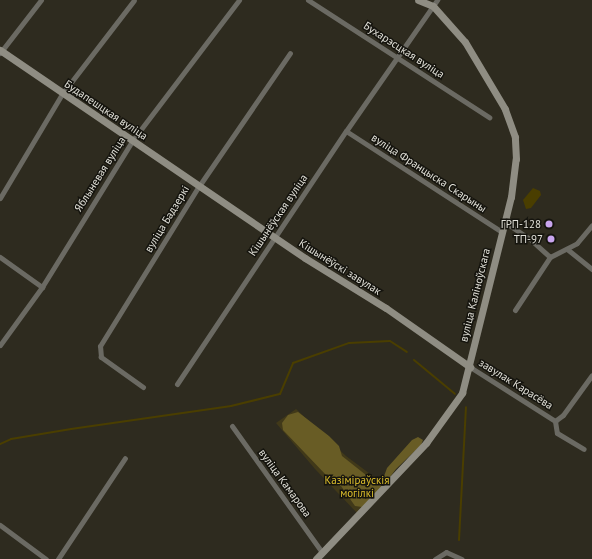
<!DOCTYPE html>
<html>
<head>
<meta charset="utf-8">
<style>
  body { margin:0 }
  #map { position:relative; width:592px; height:559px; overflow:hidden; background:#2e2b1f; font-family:"PT Sans",sans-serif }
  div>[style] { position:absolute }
  .green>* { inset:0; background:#413919 }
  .forest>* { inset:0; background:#685c25 }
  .water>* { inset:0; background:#4a3e00 }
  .stream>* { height:2px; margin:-1px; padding:0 1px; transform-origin:1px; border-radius:1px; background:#4a3e00 }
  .street>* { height:5px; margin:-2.5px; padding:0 2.5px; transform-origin:2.5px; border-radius:2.5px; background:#6b6a63 }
  .secondary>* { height:7px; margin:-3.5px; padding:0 3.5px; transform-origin:3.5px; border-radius:3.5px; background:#8f8d83 }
  .dots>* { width:11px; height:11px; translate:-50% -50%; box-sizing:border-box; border:2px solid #15140e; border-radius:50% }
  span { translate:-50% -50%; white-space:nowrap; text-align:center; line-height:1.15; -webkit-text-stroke:3px #15140e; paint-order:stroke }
  .street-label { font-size:11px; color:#e2e1d9 }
  .poi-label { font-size:11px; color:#e2e1d9 }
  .right { translate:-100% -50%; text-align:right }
  .park-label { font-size:11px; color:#ddbe2c }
</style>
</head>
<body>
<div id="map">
  <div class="green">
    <i style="clip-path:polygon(296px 409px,346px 456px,385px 485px,357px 513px,315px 469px,276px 423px)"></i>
  </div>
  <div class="forest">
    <i style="clip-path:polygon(298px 412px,329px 436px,339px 446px,342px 456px,371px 479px,383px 479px,387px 468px,412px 440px,418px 437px,423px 440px,421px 445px,396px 469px,381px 489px,362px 507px,355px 506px,341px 486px,326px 475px,283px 430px,282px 423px,288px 415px)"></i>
  </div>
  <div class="water">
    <i style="clip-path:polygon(533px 188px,540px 191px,541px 195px,531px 208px,526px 209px,523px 200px)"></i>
  </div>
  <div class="stream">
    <i style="left:414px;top:360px;width:53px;rotate:39.7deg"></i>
    <i style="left:0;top:444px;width:12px;rotate:-24deg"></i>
    <i style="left:11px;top:439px;width:61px;rotate:-9.5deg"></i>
    <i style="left:71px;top:429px;width:162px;rotate:-8.2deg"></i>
    <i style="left:231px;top:406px;width:50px;rotate:-13.8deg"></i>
    <i style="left:280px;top:394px;width:34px;rotate:-67deg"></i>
    <i style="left:293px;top:363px;width:59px;rotate:-19.7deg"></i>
    <i style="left:349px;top:343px;width:41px;rotate:-2.8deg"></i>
    <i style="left:390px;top:341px;width:20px;rotate:33deg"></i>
    <i style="left:459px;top:540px;width:133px;rotate:-87deg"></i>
  </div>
  <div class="street">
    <i style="left:308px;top:0;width:216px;rotate:32.9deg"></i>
    <i style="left:0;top:53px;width:67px;rotate:-52.3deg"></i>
    <i style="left:346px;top:131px;width:186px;rotate:32.9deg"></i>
    <i style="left:0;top:198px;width:121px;rotate:-59.2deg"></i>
    <i style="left:62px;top:94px;width:118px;rotate:-52.5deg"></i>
    <i style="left:506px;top:223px;width:30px;rotate:34deg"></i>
    <i style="left:531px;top:240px;width:25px;rotate:42deg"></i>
    <i style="left:567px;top:249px;width:32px;rotate:39deg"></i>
    <i style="left:0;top:257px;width:52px;rotate:35.5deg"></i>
    <i style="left:515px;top:310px;width:64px;rotate:-56.6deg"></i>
    <i style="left:550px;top:257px;width:30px;rotate:-27deg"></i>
    <i style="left:577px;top:243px;width:23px;rotate:-50deg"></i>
    <i style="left:0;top:345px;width:72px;rotate:-54.1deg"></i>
    <i style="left:42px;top:287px;width:172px;rotate:-58.3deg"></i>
    <i style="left:132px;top:141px;width:177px;rotate:-52.8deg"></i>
    <i style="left:470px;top:367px;width:101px;rotate:32.4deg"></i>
    <i style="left:555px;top:421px;width:12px;rotate:81deg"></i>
    <i style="left:557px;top:433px;width:31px;rotate:31deg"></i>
    <i style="left:177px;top:384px;width:304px;rotate:-56.3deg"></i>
    <i style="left:346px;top:131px;width:160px;rotate:-55.2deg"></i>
    <i style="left:143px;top:387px;width:52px;rotate:-144.5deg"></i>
    <i style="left:101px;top:357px;width:11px;rotate:-95deg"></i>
    <i style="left:100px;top:346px;width:188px;rotate:-58.3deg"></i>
    <i style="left:199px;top:186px;width:161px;rotate:-55.6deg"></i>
    <i style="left:555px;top:421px;width:10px;rotate:-37deg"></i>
    <i style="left:563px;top:415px;width:49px;rotate:-54.1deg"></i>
    <i style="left:232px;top:426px;width:155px;rotate:54.5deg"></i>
    <i style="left:0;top:525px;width:57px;rotate:36.5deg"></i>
    <i style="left:58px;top:559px;width:121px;rotate:-56.4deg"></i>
    <i style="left:435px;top:559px;width:13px;rotate:-32deg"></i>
    <i style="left:446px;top:552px;width:17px;rotate:24deg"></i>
  </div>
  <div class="secondary">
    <i style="left:0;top:50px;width:369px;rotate:34.3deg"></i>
    <i style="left:305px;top:258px;width:95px;rotate:31.7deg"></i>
    <i style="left:386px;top:308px;width:103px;rotate:35.1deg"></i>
    <i style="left:316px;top:559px;width:160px;rotate:-46.5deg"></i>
    <i style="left:426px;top:443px;width:62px;rotate:-54.2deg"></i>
    <i style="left:462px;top:393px;width:202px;rotate:-76deg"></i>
    <i style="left:511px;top:197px;width:38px;rotate:-83deg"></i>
    <i style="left:516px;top:159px;width:22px;rotate:-93deg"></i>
    <i style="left:515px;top:137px;width:30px;rotate:-110deg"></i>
    <i style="left:505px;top:109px;width:78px;rotate:-120.8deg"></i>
    <i style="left:465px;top:42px;width:48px;rotate:-131.6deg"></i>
    <i style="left:433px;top:6px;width:16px;rotate:-158deg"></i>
  </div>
  <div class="dots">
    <i style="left:549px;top:224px;background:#c9a5ee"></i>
    <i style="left:551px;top:239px;background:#c9a5ee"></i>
  </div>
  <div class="street-label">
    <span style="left:404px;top:50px;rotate:33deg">Бухарэсцкая вуліца</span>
    <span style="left:106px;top:110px;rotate:34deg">Будапешцкая вуліца</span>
    <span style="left:429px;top:173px;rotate:33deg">вуліца Францыска Скарыны</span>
    <span style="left:100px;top:174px;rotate:-58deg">Яблыневая вуліца</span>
    <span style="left:278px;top:215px;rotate:-56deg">Кішынёўская вуліца</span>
    <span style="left:167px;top:219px;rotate:-59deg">вуліца Бадзеркі</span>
    <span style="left:340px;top:267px;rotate:32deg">Кішынёўскі завулак</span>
    <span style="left:475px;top:295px;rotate:-76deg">вуліца Каліноўскага</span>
    <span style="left:516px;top:384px;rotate:32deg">завулак Карасёва</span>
    <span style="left:285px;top:483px;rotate:54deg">вуліца Камарова</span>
  </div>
  <div class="poi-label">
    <span class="right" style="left:541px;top:224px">ГРП-128</span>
    <span class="right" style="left:543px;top:239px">ТП-97</span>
  </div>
  <div class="park-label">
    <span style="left:357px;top:487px">Казіміраўскія<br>могілкі</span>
  </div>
</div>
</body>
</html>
